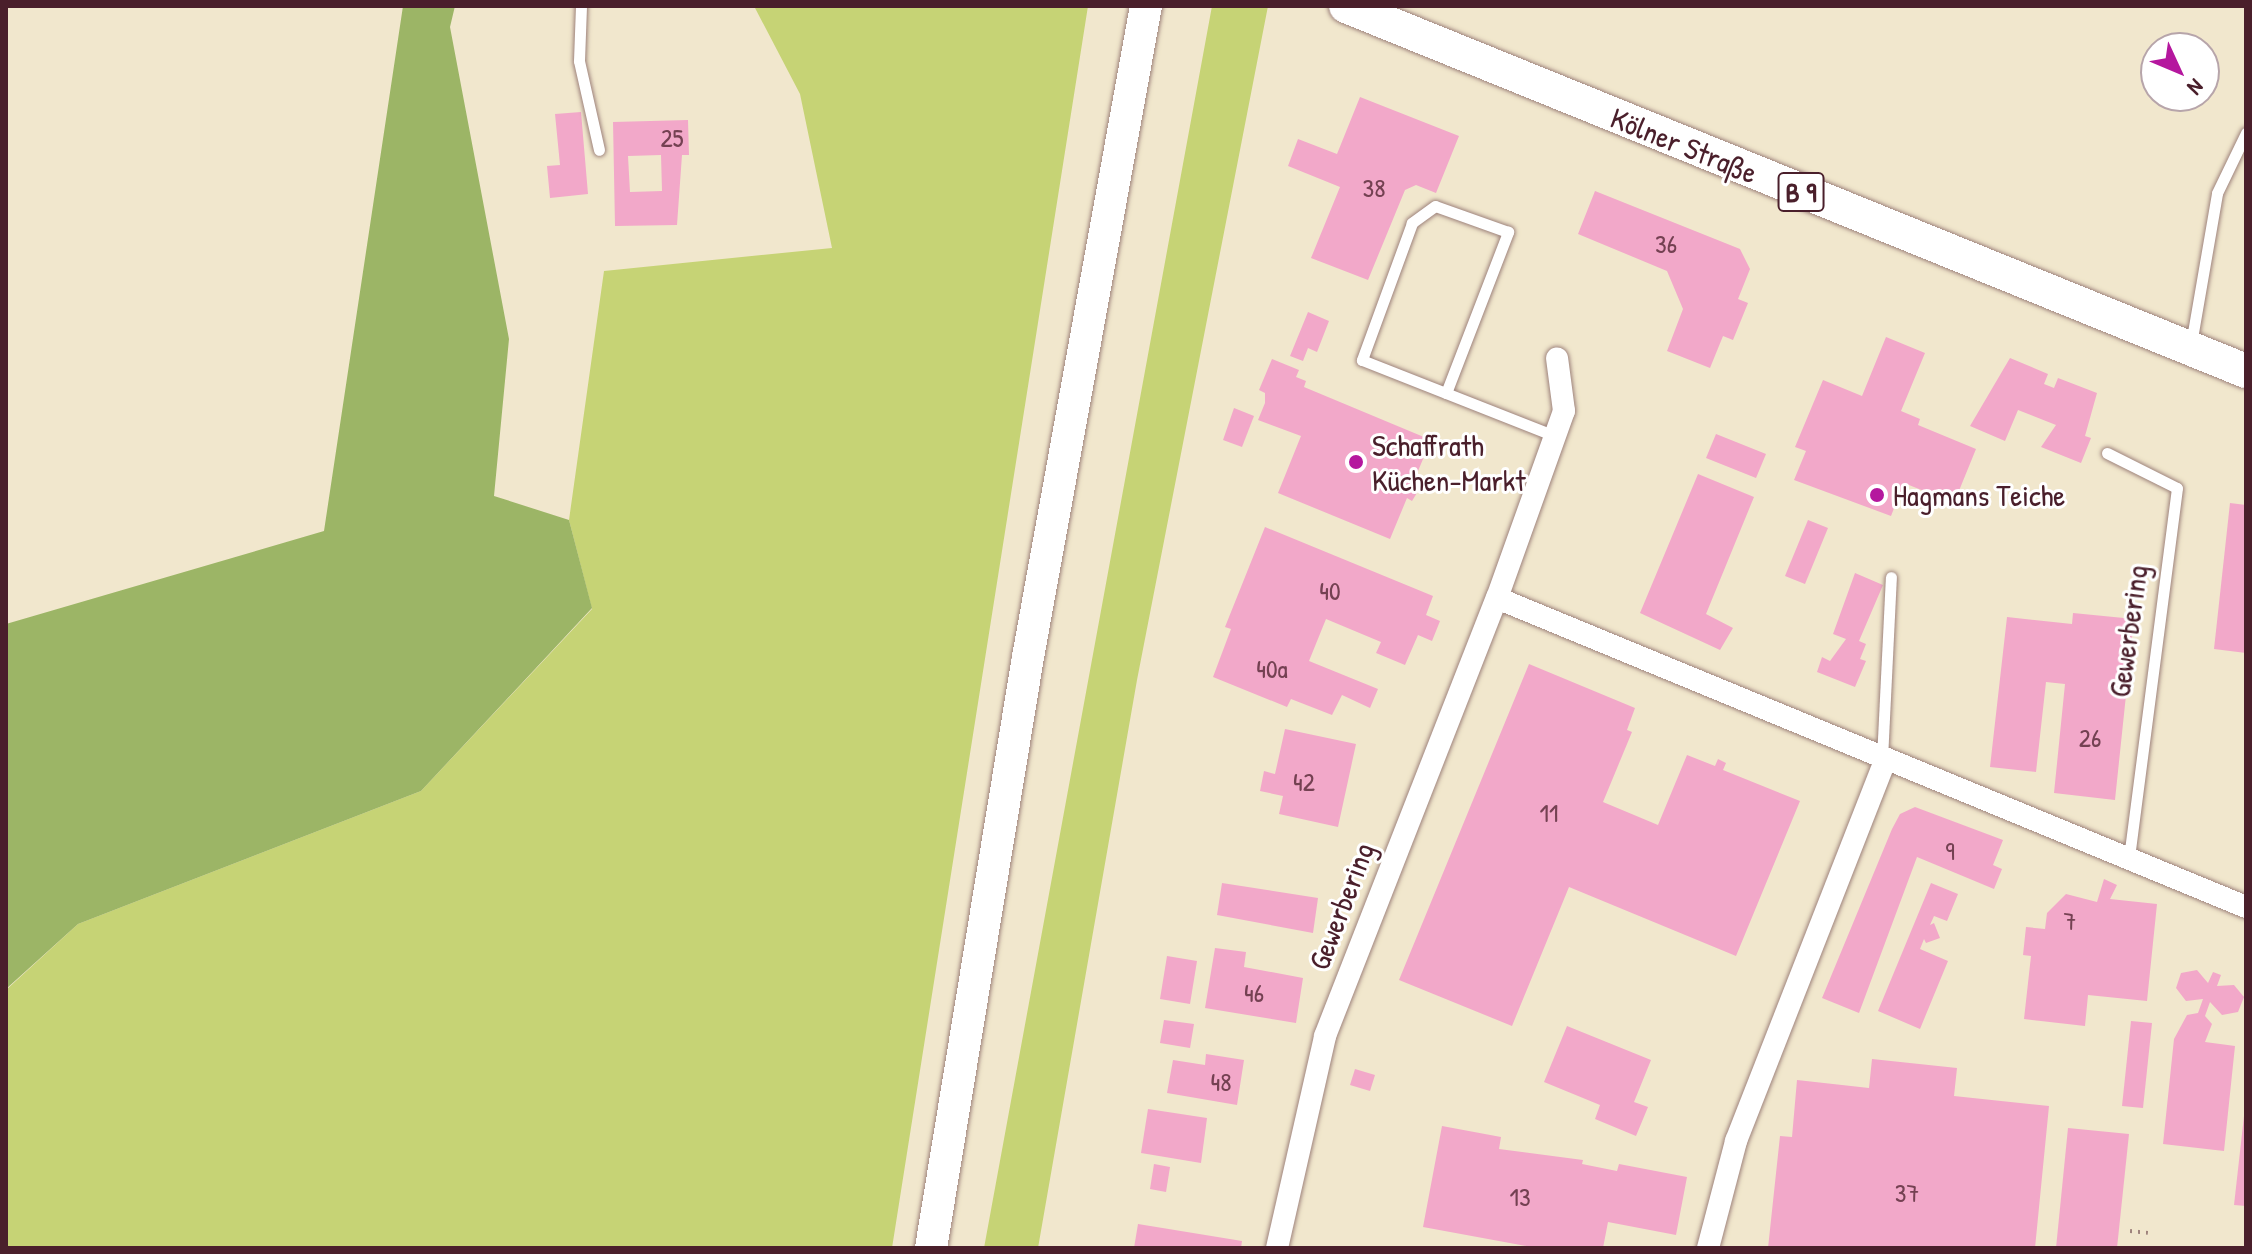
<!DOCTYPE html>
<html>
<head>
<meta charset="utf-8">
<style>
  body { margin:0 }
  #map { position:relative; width:2252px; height:1254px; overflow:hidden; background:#f1e7cd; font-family:"Patrick Hand",sans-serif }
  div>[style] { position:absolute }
  .green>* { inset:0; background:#c6d375 }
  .forest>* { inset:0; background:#9cb566 }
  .building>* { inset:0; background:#f2a8c9 }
  .path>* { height:4px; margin-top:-2px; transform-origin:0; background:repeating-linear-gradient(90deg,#9e837c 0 2px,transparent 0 8px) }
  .roads { filter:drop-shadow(0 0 2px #9e837c) drop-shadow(0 0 2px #9e837c) }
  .lane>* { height:11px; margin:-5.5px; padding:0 5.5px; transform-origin:5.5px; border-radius:5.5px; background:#fff }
  .street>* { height:22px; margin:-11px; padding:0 11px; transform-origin:11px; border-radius:11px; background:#fff }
  .secondary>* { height:32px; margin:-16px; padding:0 16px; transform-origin:16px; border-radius:16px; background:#fff }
  .primary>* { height:34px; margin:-17px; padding:0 17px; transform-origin:17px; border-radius:17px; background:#fff }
  .dots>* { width:22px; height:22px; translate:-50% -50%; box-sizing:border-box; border:4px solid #fff; border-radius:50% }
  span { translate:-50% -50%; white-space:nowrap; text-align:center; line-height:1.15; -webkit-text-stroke:6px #fff; paint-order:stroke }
  .number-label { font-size:26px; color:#744152 }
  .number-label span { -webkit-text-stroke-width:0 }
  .shield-label span { padding:2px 6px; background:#fff; border:2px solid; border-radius:6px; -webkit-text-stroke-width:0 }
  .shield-label { font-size:28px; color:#4a1f2b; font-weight:700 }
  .street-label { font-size:30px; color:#4a1f2b }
  .poi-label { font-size:30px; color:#4a1f2b }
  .left { translate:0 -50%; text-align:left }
  .frame { position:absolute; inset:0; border:8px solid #4a1f2b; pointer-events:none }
  .north { position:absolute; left:2140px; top:32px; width:80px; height:80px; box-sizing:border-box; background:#fff; border:2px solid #b7a5aa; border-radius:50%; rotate:134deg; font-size:22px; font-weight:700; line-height:32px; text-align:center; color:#4a1f2b }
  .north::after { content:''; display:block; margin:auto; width:28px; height:36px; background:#b5179e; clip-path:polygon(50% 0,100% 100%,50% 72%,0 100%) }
</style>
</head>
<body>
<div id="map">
  <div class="green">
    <i style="clip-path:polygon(754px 6px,1088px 6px,892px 1248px,6px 1248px,6px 990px,78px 924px,421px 791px,592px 609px,569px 520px,604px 271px,832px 248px,800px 94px)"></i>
    <i style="clip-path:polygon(1212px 6px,1268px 6px,1137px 680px,1038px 1248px,984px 1248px)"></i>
  </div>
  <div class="forest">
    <i style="clip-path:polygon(403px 6px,455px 6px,450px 27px,509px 339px,494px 496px,569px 520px,592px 608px,421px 791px,78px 924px,6px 989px,6px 624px,324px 531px)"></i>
  </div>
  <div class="building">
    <i style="clip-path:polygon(1360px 97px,1459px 136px,1436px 193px,1416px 185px,1405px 190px,1368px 280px,1311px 258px,1340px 187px,1288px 166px,1298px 139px,1337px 154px)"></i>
    <i style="clip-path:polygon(581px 112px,588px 194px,550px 198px,547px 166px,560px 165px,555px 114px)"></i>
    <i style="clip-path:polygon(evenodd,688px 120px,689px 155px,682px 155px,677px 225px,615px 226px,613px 122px,688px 120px,661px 155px,662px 191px,630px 192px,628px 156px,661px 155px)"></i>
    <i style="clip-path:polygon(1595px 191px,1740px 249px,1750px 269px,1738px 299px,1748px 303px,1733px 340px,1723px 336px,1710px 368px,1667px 351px,1683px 309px,1667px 271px,1578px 234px)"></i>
    <i style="clip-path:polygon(1308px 312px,1329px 321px,1317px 352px,1308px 348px,1303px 361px,1290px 356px)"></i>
    <i style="clip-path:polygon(1886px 337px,1925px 353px,1901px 411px,1920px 419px,1918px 425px,1976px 449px,1954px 503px,1904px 483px,1891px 516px,1794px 480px,1806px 451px,1795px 447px,1823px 380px,1862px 396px)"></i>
    <i style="clip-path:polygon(2010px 358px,2048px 374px,2044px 384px,2054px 388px,2058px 378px,2097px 393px,2085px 436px,2091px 438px,2081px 463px,2041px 447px,2056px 425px,2018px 410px,2005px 441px,1970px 426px)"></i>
    <i style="clip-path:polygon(1272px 359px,1299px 370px,1296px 377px,1306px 381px,1304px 387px,1431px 440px,1413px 483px,1420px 488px,1412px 501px,1407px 498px,1390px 539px,1278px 493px,1301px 436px,1258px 420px,1265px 403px,1265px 393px,1259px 390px)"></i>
    <i style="clip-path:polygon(1234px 408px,1254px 416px,1242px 447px,1223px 440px)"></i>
    <i style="clip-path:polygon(1716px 434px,1766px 454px,1756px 478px,1706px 458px)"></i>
    <i style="clip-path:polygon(1698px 474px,1754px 497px,1706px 614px,1733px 628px,1720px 650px,1640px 613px)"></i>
    <i style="clip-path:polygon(2230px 503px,2246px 505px,2246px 653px,2214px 649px)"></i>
    <i style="clip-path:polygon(1808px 520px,1828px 528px,1805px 584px,1785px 576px)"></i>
    <i style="clip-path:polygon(1265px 527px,1433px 596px,1426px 615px,1440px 621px,1432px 641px,1418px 635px,1405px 665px,1376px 653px,1381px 642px,1326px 619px,1309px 661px,1378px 689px,1370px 708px,1342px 695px,1332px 715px,1291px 699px,1287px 707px,1213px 677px,1231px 629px,1225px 627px)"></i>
    <i style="clip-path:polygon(1855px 573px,1883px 585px,1859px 641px,1866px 644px,1860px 659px,1866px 661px,1855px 687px,1817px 672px,1822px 657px,1830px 661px,1846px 639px,1833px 634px)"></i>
    <i style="clip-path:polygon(2073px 613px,2134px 619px,2115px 800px,2054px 793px,2065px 684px,2046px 682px,2036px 772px,1990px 767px,2007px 617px,2072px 624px)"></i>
    <i style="clip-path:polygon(1529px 664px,1635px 708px,1627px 730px,1632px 732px,1603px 802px,1658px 825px,1687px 755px,1715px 766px,1718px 759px,1726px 763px,1723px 770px,1800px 801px,1736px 956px,1569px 887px,1512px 1026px,1399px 980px)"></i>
    <i style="clip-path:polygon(1285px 729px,1356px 744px,1338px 827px,1279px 814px,1283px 796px,1260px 791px,1264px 771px,1275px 774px)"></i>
    <i style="clip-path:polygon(1915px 807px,2003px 840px,1993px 865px,2002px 869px,1994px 889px,1917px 857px,1859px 1013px,1822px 998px,1892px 829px,1900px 814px)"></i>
    <i style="clip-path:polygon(2104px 879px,2117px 885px,2110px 899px,2157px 904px,2147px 1001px,2088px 995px,2085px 1026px,2024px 1019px,2031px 956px,2023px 955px,2026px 927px,2045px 929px,2047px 913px,2066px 894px,2097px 902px)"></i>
    <i style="clip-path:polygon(1222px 883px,1318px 898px,1313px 933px,1217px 915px)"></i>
    <i style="clip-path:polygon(1931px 883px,1958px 894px,1947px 921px,1934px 916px,1930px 925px,1934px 923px,1940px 938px,1926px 943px,1924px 939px,1920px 949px,1948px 961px,1920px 1029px,1878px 1011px)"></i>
    <i style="clip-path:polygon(1215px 948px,1246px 952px,1244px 967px,1303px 978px,1296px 1023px,1205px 1008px)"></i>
    <i style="clip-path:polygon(1167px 956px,1197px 961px,1190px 1004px,1160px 999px)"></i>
    <i style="clip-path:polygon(2197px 970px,2208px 983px,2213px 972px,2221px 975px,2217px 986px,2234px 985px,2244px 997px,2238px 1012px,2222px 1015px,2210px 1002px,2205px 1016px,2212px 1024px,2205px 1042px,2235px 1046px,2224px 1151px,2163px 1144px,2174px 1039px,2187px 1015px,2198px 1013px,2203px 999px,2186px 1001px,2176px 988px,2181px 973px)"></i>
    <i style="clip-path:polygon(1164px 1020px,1194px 1024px,1190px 1048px,1160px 1043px)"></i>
    <i style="clip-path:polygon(2131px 1021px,2152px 1023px,2143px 1108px,2122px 1106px)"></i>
    <i style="clip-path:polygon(1567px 1026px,1651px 1060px,1634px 1102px,1648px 1107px,1636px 1136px,1595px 1119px,1600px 1105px,1544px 1082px)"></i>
    <i style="clip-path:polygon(1206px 1054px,1244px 1060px,1237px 1105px,1167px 1093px,1173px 1060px,1205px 1065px)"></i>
    <i style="clip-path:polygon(1872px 1059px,1957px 1068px,1954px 1096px,2049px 1106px,2035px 1248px,1768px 1248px,1780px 1136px,1792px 1137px,1797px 1080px,1869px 1088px)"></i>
    <i style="clip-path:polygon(1355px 1069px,1375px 1075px,1370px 1091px,1350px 1085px)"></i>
    <i style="clip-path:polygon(1148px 1109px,1207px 1118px,1201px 1163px,1141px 1153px)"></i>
    <i style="clip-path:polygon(2244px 1116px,2246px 1117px,2246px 1206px,2234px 1205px)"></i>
    <i style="clip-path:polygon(1442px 1126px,1501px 1137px,1499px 1149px,1583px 1160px,1582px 1164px,1617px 1171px,1619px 1164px,1687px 1177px,1676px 1235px,1608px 1222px,1603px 1248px,1537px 1248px,1423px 1227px)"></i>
    <i style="clip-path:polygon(2068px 1128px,2129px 1134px,2117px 1248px,2056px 1248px)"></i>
    <i style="clip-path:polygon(1154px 1164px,1170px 1167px,1166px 1192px,1150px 1189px)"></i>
    <i style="clip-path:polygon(1138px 1224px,1242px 1241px,1241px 1248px,1134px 1248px)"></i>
  </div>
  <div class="path">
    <i style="left:2130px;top:1231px;width:18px;rotate:6deg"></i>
  </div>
  <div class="roads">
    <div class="lane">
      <i style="left:581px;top:6px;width:55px;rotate:92.1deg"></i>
      <i style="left:579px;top:61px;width:91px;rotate:77.3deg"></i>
      <i style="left:2191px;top:344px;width:153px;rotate:-80.2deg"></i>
      <i style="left:2217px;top:193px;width:67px;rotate:-64.2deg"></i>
      <i style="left:1446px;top:393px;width:173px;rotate:-68.9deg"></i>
      <i style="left:1508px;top:232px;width:77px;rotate:-160.4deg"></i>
      <i style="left:1435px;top:206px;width:29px;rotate:144deg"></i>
      <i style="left:1412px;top:223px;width:146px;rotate:110.1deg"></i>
      <i style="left:1362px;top:360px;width:207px;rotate:21.5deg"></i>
      <i style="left:2107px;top:453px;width:78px;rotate:26.6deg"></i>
      <i style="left:2177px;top:488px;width:375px;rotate:97.4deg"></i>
      <i style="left:1882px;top:759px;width:182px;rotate:-87.2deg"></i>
    </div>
    <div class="street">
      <i style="left:1497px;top:598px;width:199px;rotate:-70.3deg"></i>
      <i style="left:1564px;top:411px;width:53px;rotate:-97.5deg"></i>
      <i style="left:1277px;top:1248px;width:217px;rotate:-77.2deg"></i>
      <i style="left:1325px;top:1036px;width:471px;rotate:-68.6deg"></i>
      <i style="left:1497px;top:598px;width:810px;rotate:22.42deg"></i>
      <i style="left:1708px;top:1248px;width:111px;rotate:-75.3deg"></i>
      <i style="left:1736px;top:1141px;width:408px;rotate:-68.6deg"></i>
    </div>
    <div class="secondary">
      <i style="left:931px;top:1248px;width:599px;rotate:-80.68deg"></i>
      <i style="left:1028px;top:657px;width:662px;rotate:-79.73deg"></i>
    </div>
    <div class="primary">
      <i style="left:1346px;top:6px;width:971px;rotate:22.08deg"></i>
    </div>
  </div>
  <div class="dots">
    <i style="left:1356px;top:462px;background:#b5179e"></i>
    <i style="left:1877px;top:495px;background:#b5179e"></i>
  </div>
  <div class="number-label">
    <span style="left:672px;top:138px">25</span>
    <span style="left:1374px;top:188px">38</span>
    <span style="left:1666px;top:244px">36</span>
    <span style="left:1330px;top:591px">40</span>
    <span style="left:1272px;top:669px">40a</span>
    <span style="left:2090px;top:738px">26</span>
    <span style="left:1304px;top:782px">42</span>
    <span style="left:1549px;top:813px">11</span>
    <span style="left:1950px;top:851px">9</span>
    <span style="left:2070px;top:921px">7</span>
    <span style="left:1254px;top:993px">46</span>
    <span style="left:1221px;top:1082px">48</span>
    <span style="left:1907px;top:1193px">37</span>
    <span style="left:1520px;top:1197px">13</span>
  </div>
  <div class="shield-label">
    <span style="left:1801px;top:192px">B 9</span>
  </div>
  <div class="street-label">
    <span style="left:1684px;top:145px;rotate:22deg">Kölner Straße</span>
    <span style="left:2128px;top:631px;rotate:-82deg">Gewerbering</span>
    <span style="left:1341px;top:906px;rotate:-69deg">Gewerbering</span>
  </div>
  <div class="poi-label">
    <span class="left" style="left:1372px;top:462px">Schaffrath<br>Küchen-Markt</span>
    <span class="left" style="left:1893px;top:495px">Hagmans Teiche</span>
  </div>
  <div class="frame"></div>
  <div class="north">N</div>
</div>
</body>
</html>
